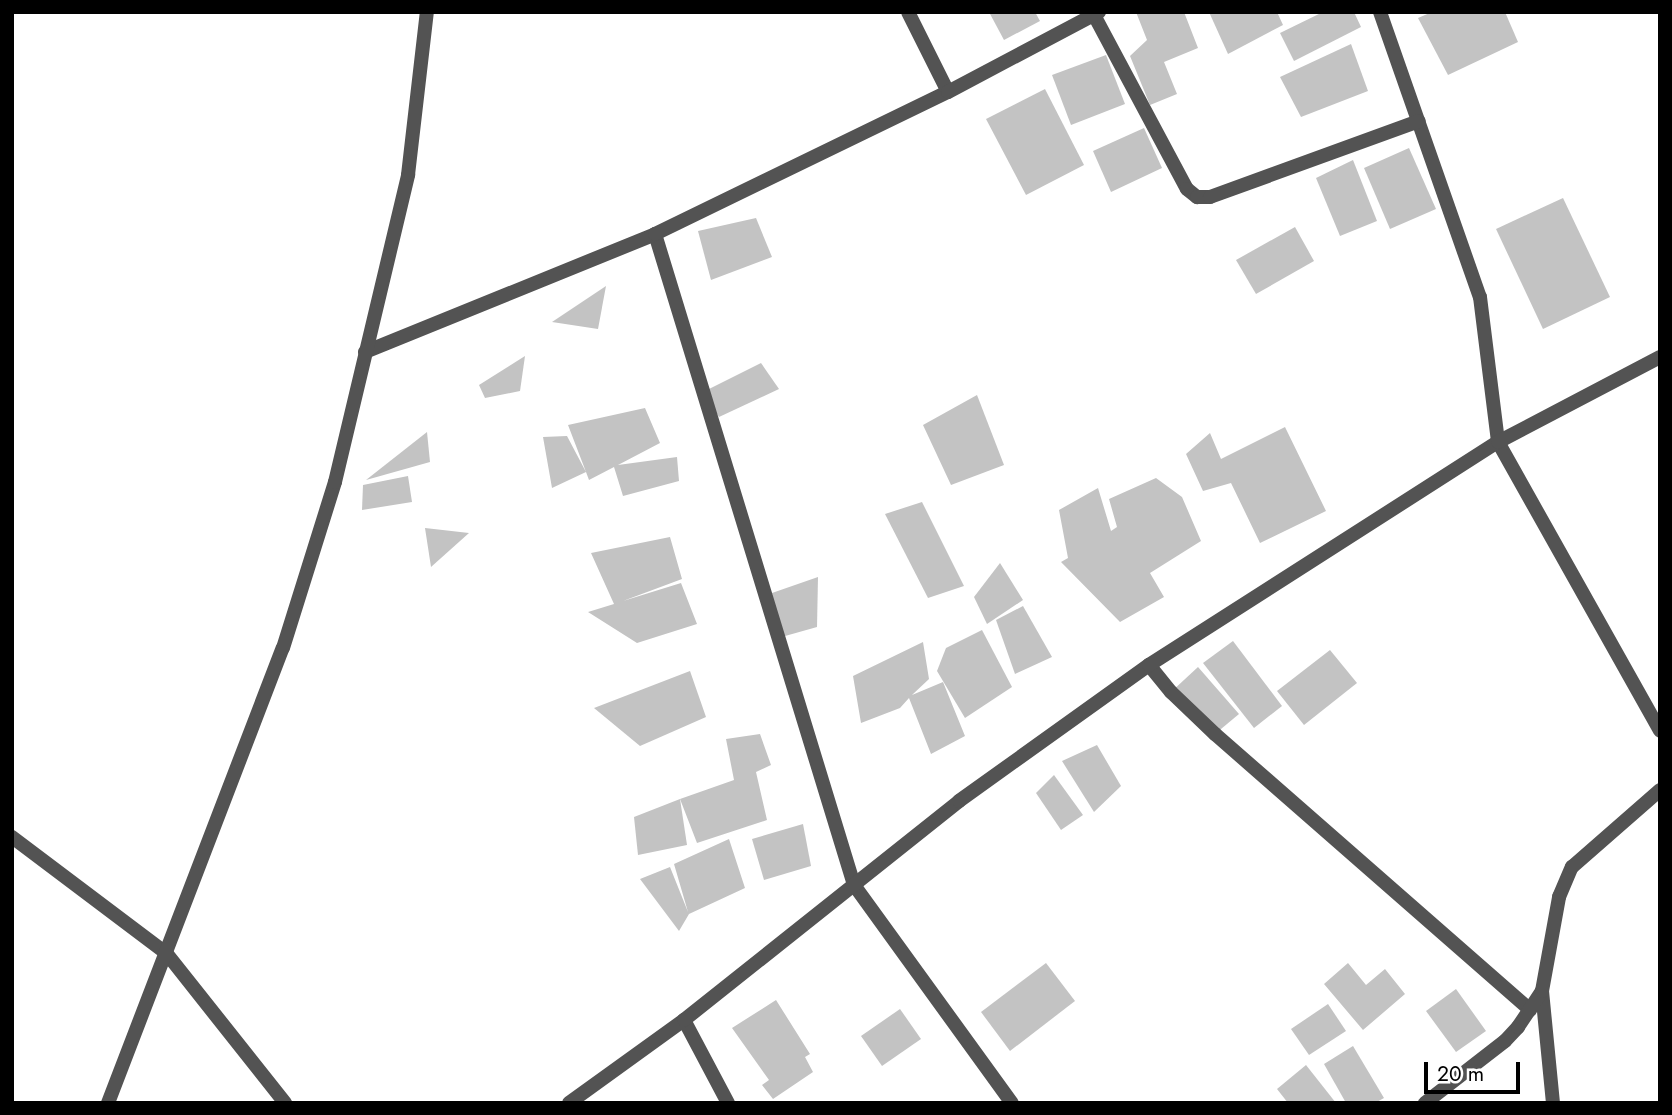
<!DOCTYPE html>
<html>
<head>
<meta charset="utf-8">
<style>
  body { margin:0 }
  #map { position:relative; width:1672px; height:1115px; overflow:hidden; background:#fff; font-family:Jost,sans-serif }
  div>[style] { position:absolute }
  .building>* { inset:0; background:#c3c3c3 }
  .minor>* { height:14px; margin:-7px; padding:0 7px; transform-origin:7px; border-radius:7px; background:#535353 }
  span { translate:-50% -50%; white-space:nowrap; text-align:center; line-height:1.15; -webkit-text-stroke:5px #fff; paint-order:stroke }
  .frame { position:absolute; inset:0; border:14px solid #000; pointer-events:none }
  .scale { position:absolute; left:1424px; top:1062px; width:96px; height:32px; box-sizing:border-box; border:4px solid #000; border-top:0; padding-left:9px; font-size:21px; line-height:24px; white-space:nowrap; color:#000; -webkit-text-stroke:5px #fff; paint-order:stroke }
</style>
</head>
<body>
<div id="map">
  <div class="building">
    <i style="clip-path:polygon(989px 12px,1035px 12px,1040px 21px,1004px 40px)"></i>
    <i style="clip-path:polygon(1136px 12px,1184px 12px,1198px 48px,1164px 62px,1177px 94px,1150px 105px,1130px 56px,1147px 40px)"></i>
    <i style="clip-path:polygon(1209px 12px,1277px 12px,1283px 25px,1228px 54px)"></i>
    <i style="clip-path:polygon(1323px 12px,1354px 12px,1361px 27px,1294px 61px,1280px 33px)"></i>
    <i style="clip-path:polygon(1432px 12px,1505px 12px,1518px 42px,1448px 75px,1418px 18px)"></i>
    <i style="clip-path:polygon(1351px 44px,1368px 91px,1301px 117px,1280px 77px)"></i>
    <i style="clip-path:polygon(1106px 55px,1125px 104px,1071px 125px,1052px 75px)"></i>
    <i style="clip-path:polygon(1045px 89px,1084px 165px,1026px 195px,986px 119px)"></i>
    <i style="clip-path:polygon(1144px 128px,1162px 168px,1111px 192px,1093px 151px)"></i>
    <i style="clip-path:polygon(1409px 148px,1436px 209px,1390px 229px,1364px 168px)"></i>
    <i style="clip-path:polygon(1353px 160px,1377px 221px,1340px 236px,1316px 178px)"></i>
    <i style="clip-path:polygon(1563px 198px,1610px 297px,1543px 329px,1496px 229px)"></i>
    <i style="clip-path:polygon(756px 218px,772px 257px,711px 280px,698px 231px)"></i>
    <i style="clip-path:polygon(1295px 227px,1314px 261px,1256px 294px,1236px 260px)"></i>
    <i style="clip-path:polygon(606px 286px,598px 329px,552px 322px)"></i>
    <i style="clip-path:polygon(525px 356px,520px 391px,485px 398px,479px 385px)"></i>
    <i style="clip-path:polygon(761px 363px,779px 389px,719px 417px,703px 392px)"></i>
    <i style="clip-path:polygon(977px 395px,1004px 465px,951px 485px,923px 425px)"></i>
    <i style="clip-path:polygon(645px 408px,660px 443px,618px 465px,677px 457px,679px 481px,623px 496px,614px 467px,589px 480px,586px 472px,552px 488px,543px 437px,567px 436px,586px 472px,568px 425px)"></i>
    <i style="clip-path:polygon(1285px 427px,1326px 511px,1260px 543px,1231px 483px,1203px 491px,1186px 454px,1210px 433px,1221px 459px)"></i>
    <i style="clip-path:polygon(427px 432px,430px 462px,366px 480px)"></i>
    <i style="clip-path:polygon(408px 476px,412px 502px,362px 510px,363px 485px)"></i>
    <i style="clip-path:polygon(1156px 478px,1182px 497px,1201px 541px,1150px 573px,1164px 597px,1120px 622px,1061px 562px,1068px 558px,1059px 510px,1098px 488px,1111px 531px,1117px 527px,1109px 499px)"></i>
    <i style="clip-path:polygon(922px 502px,964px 586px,928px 598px,885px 514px)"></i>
    <i style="clip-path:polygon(425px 528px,469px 533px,431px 567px)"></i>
    <i style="clip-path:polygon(670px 537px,682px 579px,623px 601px,681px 583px,697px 624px,637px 643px,588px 612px,614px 604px,591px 553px)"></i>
    <i style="clip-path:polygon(1000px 563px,1023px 600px,987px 624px,974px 597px)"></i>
    <i style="clip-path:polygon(818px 577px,817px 627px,778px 638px,772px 593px)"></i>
    <i style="clip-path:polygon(1023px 606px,1052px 657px,1015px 674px,996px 620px)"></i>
    <i style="clip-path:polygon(982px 630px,1012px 687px,965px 718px,937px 671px,946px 648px)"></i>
    <i style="clip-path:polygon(1233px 641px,1282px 706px,1254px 728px,1203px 663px)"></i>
    <i style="clip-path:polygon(923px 642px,929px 679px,912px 695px,943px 682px,965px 736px,931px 754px,909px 698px,900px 708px,861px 723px,853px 676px)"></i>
    <i style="clip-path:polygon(1330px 650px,1357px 683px,1304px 725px,1277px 691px)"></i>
    <i style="clip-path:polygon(1198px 667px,1239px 714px,1215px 734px,1171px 692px)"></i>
    <i style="clip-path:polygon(690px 671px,706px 717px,640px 746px,594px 708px)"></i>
    <i style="clip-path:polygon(760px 734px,771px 765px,756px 772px,767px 820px,697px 843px,680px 799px,734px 780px,726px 739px)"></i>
    <i style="clip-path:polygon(1097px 745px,1121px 786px,1094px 812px,1062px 761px)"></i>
    <i style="clip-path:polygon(1054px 775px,1083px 815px,1061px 830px,1036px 793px)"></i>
    <i style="clip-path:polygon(680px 799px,687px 845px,638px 855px,634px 817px)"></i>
    <i style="clip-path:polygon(803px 824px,811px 866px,764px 880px,752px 839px)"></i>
    <i style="clip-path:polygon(729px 839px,745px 888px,689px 914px,679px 931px,640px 879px,670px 867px,688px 912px,674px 864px)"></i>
    <i style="clip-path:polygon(1046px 963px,1075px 1001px,1010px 1051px,981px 1012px)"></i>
    <i style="clip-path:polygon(1348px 963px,1366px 985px,1385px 969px,1405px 994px,1363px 1030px,1324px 984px)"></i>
    <i style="clip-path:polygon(1456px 989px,1486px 1031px,1456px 1052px,1426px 1011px)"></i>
    <i style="clip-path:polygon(776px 1000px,810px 1054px,805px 1057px,813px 1072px,773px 1099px,762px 1085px,769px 1080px,732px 1028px)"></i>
    <i style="clip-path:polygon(1328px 1004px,1346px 1031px,1309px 1055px,1291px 1029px)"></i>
    <i style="clip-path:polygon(900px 1009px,921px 1039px,882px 1066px,861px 1036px)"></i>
    <i style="clip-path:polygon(1353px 1046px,1384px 1098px,1375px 1103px,1346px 1103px,1324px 1064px)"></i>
    <i style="clip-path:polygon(1306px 1065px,1336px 1103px,1288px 1103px,1277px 1089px)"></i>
  </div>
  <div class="minor">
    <i style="left:908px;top:12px;width:89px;rotate:63.4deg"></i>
    <i style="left:1380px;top:12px;width:302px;rotate:70.7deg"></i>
    <i style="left:1480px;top:297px;width:146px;rotate:82.9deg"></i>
    <i style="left:1498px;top:442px;width:331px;rotate:60.7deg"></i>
    <i style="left:1094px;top:15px;width:197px;rotate:61.9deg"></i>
    <i style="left:1187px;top:189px;width:13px;rotate:39deg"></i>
    <i style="left:1197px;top:197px;width:13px"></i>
    <i style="left:1210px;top:197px;width:222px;rotate:-20deg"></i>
    <i style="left:655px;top:234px;width:681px;rotate:73deg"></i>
    <i style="left:854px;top:885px;width:269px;rotate:54.1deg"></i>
    <i style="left:365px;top:352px;width:313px;rotate:-22.1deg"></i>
    <i style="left:655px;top:234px;width:326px;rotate:-25.9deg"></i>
    <i style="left:948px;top:92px;width:171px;rotate:-27.9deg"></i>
    <i style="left:1149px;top:665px;width:35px;rotate:51deg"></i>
    <i style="left:1171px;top:692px;width:61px;rotate:43.7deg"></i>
    <i style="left:1215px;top:734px;width:419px;rotate:41.2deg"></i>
    <i style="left:12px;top:837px;width:194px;rotate:37deg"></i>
    <i style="left:167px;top:954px;width:190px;rotate:51.6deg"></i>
    <i style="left:1542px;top:991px;width:113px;rotate:84.4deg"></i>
    <i style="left:684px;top:1020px;width:94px;rotate:62.1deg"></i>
    <i style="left:108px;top:1103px;width:487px;rotate:-69deg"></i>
    <i style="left:283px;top:648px;width:174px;rotate:-72.6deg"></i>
    <i style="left:335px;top:482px;width:316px;rotate:-76.6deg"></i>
    <i style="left:408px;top:175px;width:164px;rotate:-83.4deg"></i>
    <i style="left:569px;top:1103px;width:142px;rotate:-35.8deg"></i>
    <i style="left:684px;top:1020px;width:352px;rotate:-38.5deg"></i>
    <i style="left:959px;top:801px;width:234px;rotate:-35.6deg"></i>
    <i style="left:1149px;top:665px;width:414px;rotate:-32.6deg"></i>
    <i style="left:1498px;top:442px;width:183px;rotate:-27.7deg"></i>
    <i style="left:1425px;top:1103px;width:101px;rotate:-37.8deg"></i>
    <i style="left:1505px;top:1041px;width:19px;rotate:-47deg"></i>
    <i style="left:1518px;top:1027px;width:43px;rotate:-56.3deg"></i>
    <i style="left:1542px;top:991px;width:96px;rotate:-79.7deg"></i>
    <i style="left:1559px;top:897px;width:33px;rotate:-67deg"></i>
    <i style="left:1572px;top:867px;width:117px;rotate:-41.2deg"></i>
  </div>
  <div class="frame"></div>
  <div class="scale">20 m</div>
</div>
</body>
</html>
